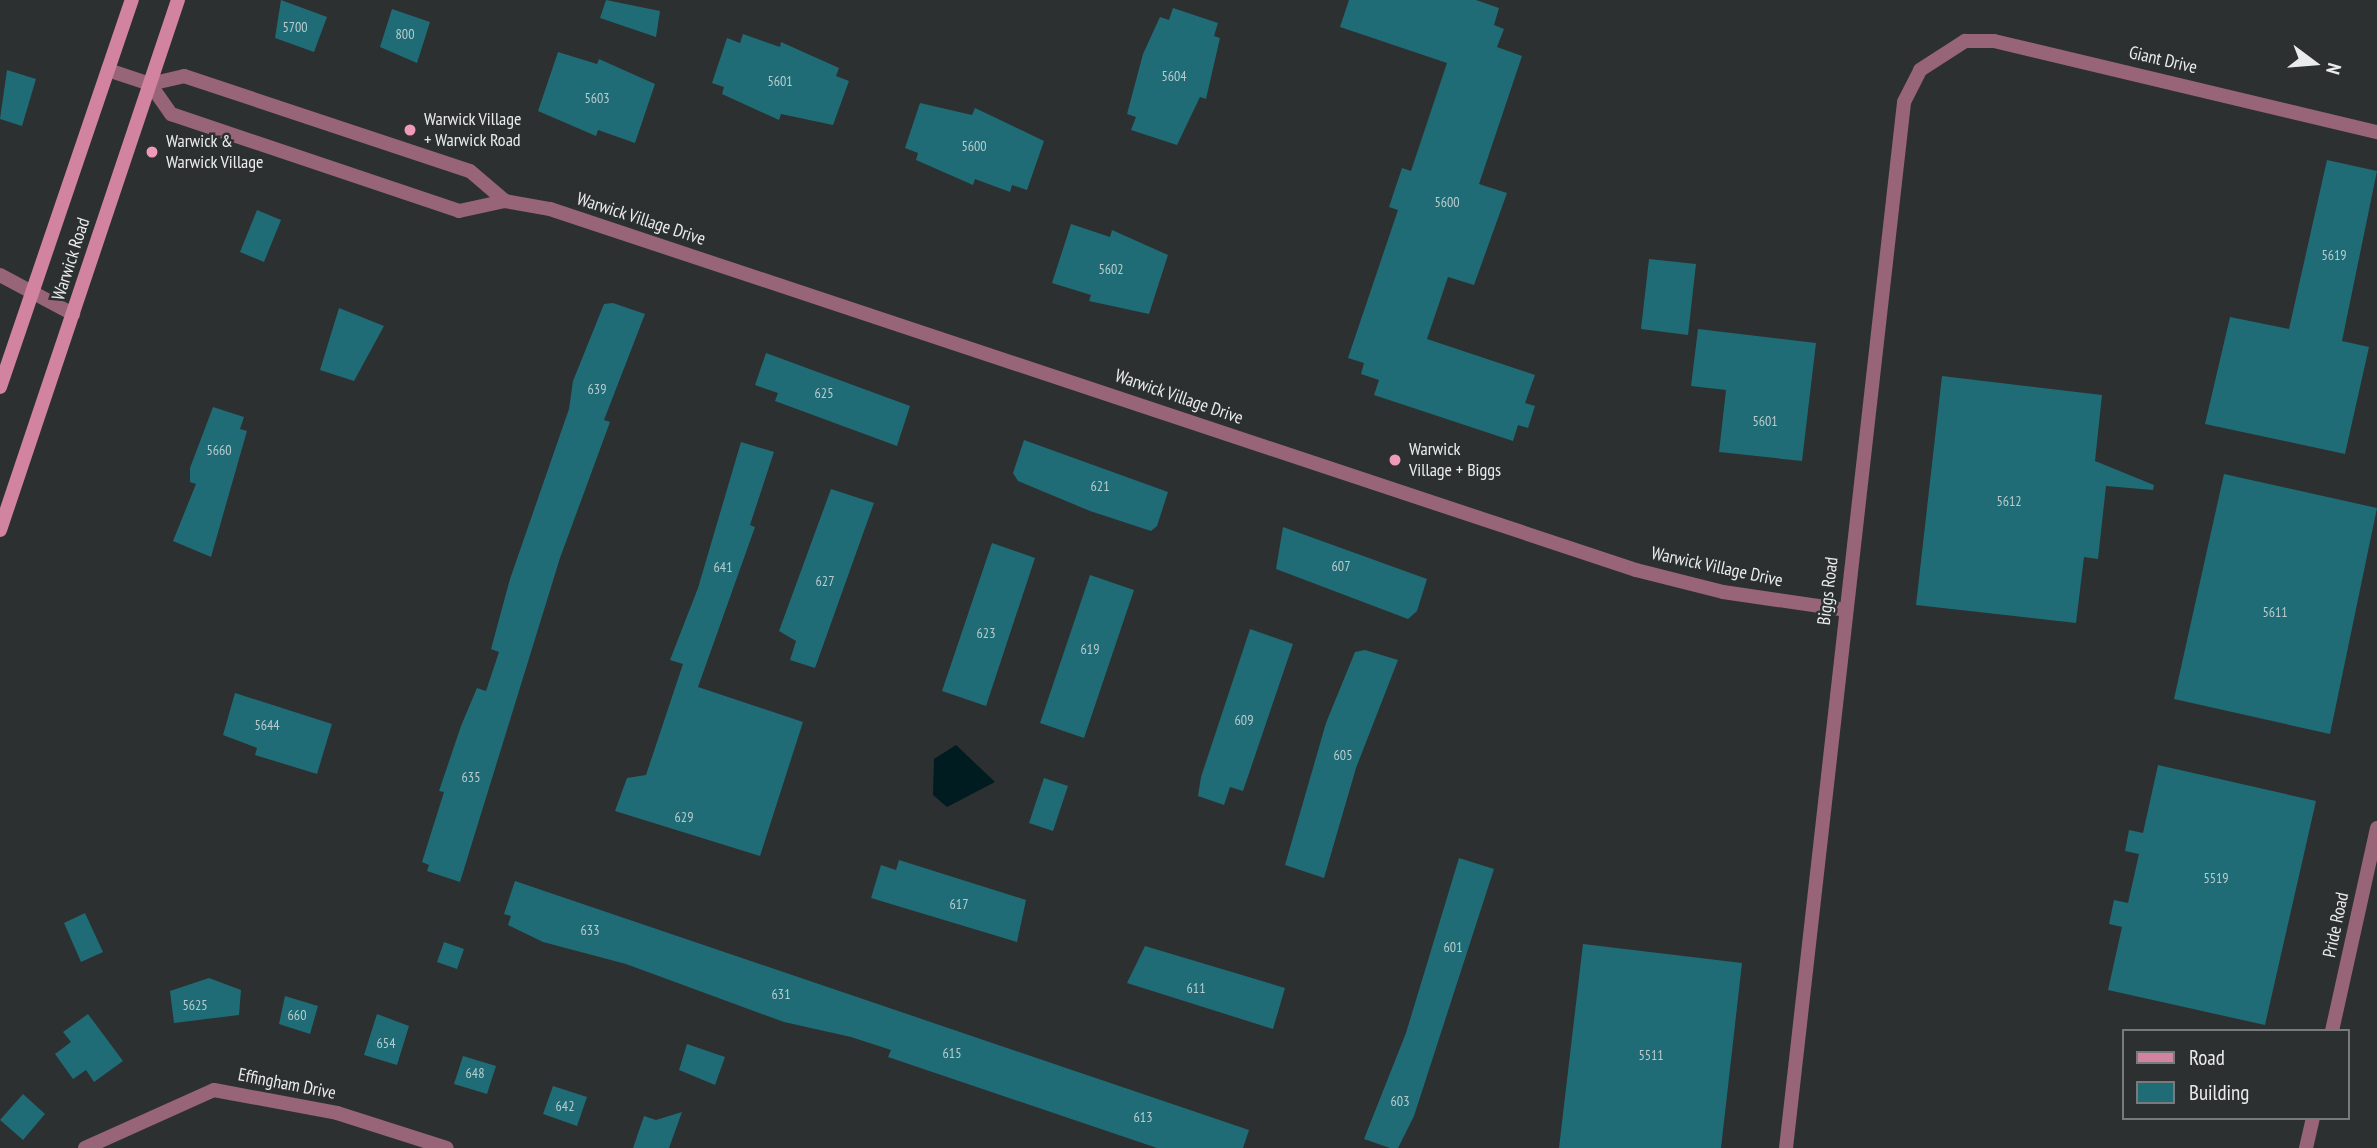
<!DOCTYPE html>
<html>
<head>
<meta charset="utf-8">
<style>
  body { margin:0 }
  #map { position:relative; width:2377px; height:1148px; overflow:hidden; background:#2c3030; font-family:"PT Sans Narrow",sans-serif }
  div>[style] { position:absolute }
  .water>* { inset:0; background:#001c20 }
  .building>* { inset:0; background:#1f6c76 }
  .minor>* { height:14px; margin:-7px; padding:0 7px; transform-origin:7px; border-radius:7px; background:#976577 }
  .secondary>* { height:14px; margin:-7px; padding:0 7px; transform-origin:7px; border-radius:7px; background:#d283a0 }
  .dots>* { width:19px; height:19px; translate:-50% -50%; box-sizing:border-box; border:4px solid #2c3030; border-radius:50% }
  span { translate:-50% -50%; white-space:nowrap; text-align:center; line-height:1.15; -webkit-text-stroke:5px #2c3030; paint-order:stroke }
  .number-label { font-size:14px; color:#b7ccce }
  .number-label span { -webkit-text-stroke-width:0 }
  .street-label { font-size:18px; color:#eaecec }
  .poi-label { font-size:18px; color:#eaecec }
  .left { translate:0 -50%; text-align:left }
  .legend { position:absolute; left:2122px; top:1029px; width:228px; height:91px; box-sizing:border-box; background:#2c3030; border:2px solid #787b7b; margin:0; padding:9px 12px; list-style:none; font-size:21px; color:#eaecec }
  .legend li { display:flex; align-items:center; gap:14px; height:35px }
  .legend b { width:35px; border:2px solid #787b7b }
  .north { position:absolute; left:2279px; top:28px; width:70px; height:70px; -webkit-text-stroke:5px #2c3030; paint-order:stroke; rotate:106deg; font-size:19px; font-weight:700; line-height:28px; text-align:center; color:#eaecec }
  .north::after { content:''; display:block; margin:auto; width:24px; height:32px; background:#eaecec; clip-path:polygon(50% 0,100% 100%,50% 72%,0 100%) }
</style>
</head>
<body>
<div id="map">
  <div class="water">
    <i style="clip-path:polygon(956px 745px,995px 782px,947px 807px,933px 795px,934px 759px)"></i>
  </div>
  <div class="building">
    <i style="clip-path:polygon(281px 0,327px 17px,314px 52px,275px 38px)"></i>
    <i style="clip-path:polygon(606px 0,660px 11px,656px 37px,600px 18px)"></i>
    <i style="clip-path:polygon(1349px 0,1476px 0,1499px 8px,1494px 25px,1504px 29px,1497px 47px,1522px 56px,1479px 184px,1507px 193px,1474px 285px,1448px 277px,1427px 339px,1535px 375px,1525px 403px,1535px 406px,1528px 428px,1518px 425px,1513px 441px,1374px 395px,1379px 380px,1361px 374px,1364px 363px,1348px 358px,1398px 210px,1389px 207px,1402px 168px,1411px 171px,1447px 63px,1340px 27px)"></i>
    <i style="clip-path:polygon(1173px 8px,1218px 23px,1214px 36px,1220px 38px,1206px 99px,1200px 97px,1177px 145px,1131px 130px,1136px 117px,1127px 114px,1143px 54px,1160px 17px,1169px 20px)"></i>
    <i style="clip-path:polygon(392px 9px,430px 22px,417px 63px,380px 47px)"></i>
    <i style="clip-path:polygon(743px 34px,780px 47px,781px 42px,839px 68px,836px 76px,849px 81px,833px 125px,781px 114px,779px 120px,722px 94px,724px 87px,712px 83px,727px 38px,740px 43px)"></i>
    <i style="clip-path:polygon(558px 52px,597px 64px,599px 59px,655px 84px,635px 143px,598px 130px,596px 136px,538px 111px)"></i>
    <i style="clip-path:polygon(7px 70px,36px 79px,22px 126px,0 119px)"></i>
    <i style="clip-path:polygon(920px 103px,972px 115px,975px 108px,1044px 141px,1027px 190px,1012px 185px,1010px 192px,975px 179px,973px 185px,916px 160px,918px 153px,905px 148px)"></i>
    <i style="clip-path:polygon(2327px 160px,2377px 171px,2342px 341px,2369px 347px,2345px 454px,2205px 424px,2230px 317px,2289px 329px)"></i>
    <i style="clip-path:polygon(257px 210px,281px 220px,264px 262px,240px 252px)"></i>
    <i style="clip-path:polygon(1071px 224px,1110px 237px,1112px 230px,1168px 255px,1149px 314px,1089px 301px,1091px 295px,1052px 283px)"></i>
    <i style="clip-path:polygon(1649px 259px,1696px 264px,1688px 335px,1641px 329px)"></i>
    <i style="clip-path:polygon(613px 303px,645px 314px,604px 420px,610px 422px,560px 558px,460px 882px,427px 871px,429px 865px,422px 862px,444px 792px,439px 791px,461px 726px,477px 688px,486px 691px,499px 652px,491px 649px,510px 579px,569px 409px,573px 381px,604px 304px)"></i>
    <i style="clip-path:polygon(339px 308px,384px 326px,354px 381px,320px 370px)"></i>
    <i style="clip-path:polygon(1698px 329px,1816px 343px,1802px 461px,1719px 452px,1726px 390px,1691px 386px)"></i>
    <i style="clip-path:polygon(766px 353px,910px 406px,897px 446px,775px 401px,778px 393px,755px 385px)"></i>
    <i style="clip-path:polygon(1942px 376px,2102px 395px,2095px 461px,2154px 485px,2153px 490px,2106px 486px,2098px 559px,2084px 557px,2076px 623px,1916px 605px)"></i>
    <i style="clip-path:polygon(213px 407px,244px 417px,240px 429px,247px 431px,211px 557px,173px 541px,196px 484px,190px 482px,190px 468px)"></i>
    <i style="clip-path:polygon(1024px 440px,1168px 492px,1157px 526px,1151px 531px,1090px 511px,1018px 481px,1013px 473px)"></i>
    <i style="clip-path:polygon(741px 442px,774px 452px,750px 525px,755px 527px,698px 687px,803px 722px,760px 856px,615px 811px,627px 778px,646px 775px,683px 664px,670px 660px,698px 588px)"></i>
    <i style="clip-path:polygon(2224px 474px,2377px 508px,2330px 734px,2174px 699px)"></i>
    <i style="clip-path:polygon(831px 489px,874px 503px,815px 668px,790px 660px,796px 641px,779px 631px)"></i>
    <i style="clip-path:polygon(1283px 527px,1427px 579px,1417px 611px,1408px 619px,1276px 569px)"></i>
    <i style="clip-path:polygon(992px 543px,1035px 558px,986px 706px,942px 691px)"></i>
    <i style="clip-path:polygon(1090px 575px,1134px 590px,1084px 738px,1040px 723px)"></i>
    <i style="clip-path:polygon(1250px 629px,1293px 644px,1243px 791px,1230px 787px,1224px 805px,1198px 796px,1201px 777px)"></i>
    <i style="clip-path:polygon(1365px 650px,1398px 660px,1356px 768px,1324px 878px,1285px 865px,1326px 723px,1355px 652px)"></i>
    <i style="clip-path:polygon(235px 693px,332px 724px,317px 774px,255px 755px,257px 748px,223px 735px)"></i>
    <i style="clip-path:polygon(2158px 765px,2316px 801px,2265px 1025px,2108px 990px,2122px 927px,2109px 924px,2114px 900px,2128px 903px,2139px 854px,2125px 851px,2129px 830px,2143px 833px)"></i>
    <i style="clip-path:polygon(1044px 778px,1068px 786px,1053px 831px,1029px 823px)"></i>
    <i style="clip-path:polygon(1459px 858px,1494px 869px,1414px 1116px,1398px 1148px,1390px 1148px,1364px 1139px,1406px 1033px)"></i>
    <i style="clip-path:polygon(899px 860px,1026px 900px,1017px 942px,871px 898px,881px 865px,896px 870px)"></i>
    <i style="clip-path:polygon(515px 881px,1249px 1130px,1243px 1148px,1157px 1148px,888px 1057px,891px 1050px,851px 1037px,784px 1022px,626px 964px,543px 942px,508px 925px,511px 916px,504px 914px)"></i>
    <i style="clip-path:polygon(85px 913px,103px 952px,81px 962px,64px 923px)"></i>
    <i style="clip-path:polygon(444px 942px,464px 949px,457px 969px,437px 962px)"></i>
    <i style="clip-path:polygon(1583px 944px,1742px 963px,1721px 1148px,1559px 1148px)"></i>
    <i style="clip-path:polygon(1145px 946px,1285px 988px,1273px 1029px,1127px 983px)"></i>
    <i style="clip-path:polygon(209px 978px,241px 990px,239px 1015px,174px 1023px,170px 991px)"></i>
    <i style="clip-path:polygon(285px 996px,318px 1006px,310px 1034px,279px 1024px)"></i>
    <i style="clip-path:polygon(88px 1014px,123px 1061px,94px 1082px,86px 1070px,73px 1079px,55px 1054px,71px 1042px,63px 1032px)"></i>
    <i style="clip-path:polygon(377px 1014px,409px 1026px,397px 1065px,364px 1055px)"></i>
    <i style="clip-path:polygon(687px 1044px,725px 1057px,715px 1085px,679px 1070px)"></i>
    <i style="clip-path:polygon(463px 1056px,496px 1066px,487px 1094px,454px 1084px)"></i>
    <i style="clip-path:polygon(553px 1086px,587px 1097px,577px 1126px,543px 1114px)"></i>
    <i style="clip-path:polygon(23px 1094px,45px 1114px,23px 1140px,0 1120px)"></i>
    <i style="clip-path:polygon(682px 1112px,669px 1148px,633px 1148px,644px 1116px,656px 1120px)"></i>
  </div>
  <div class="minor">
    <i style="left:108px;top:70px;width:44px;rotate:18.4deg"></i>
    <i style="left:150px;top:84px;width:35px;rotate:-13deg"></i>
    <i style="left:184px;top:76px;width:301px;rotate:18.4deg"></i>
    <i style="left:470px;top:171px;width:46px;rotate:40.6deg"></i>
    <i style="left:150px;top:84px;width:37px;rotate:55deg"></i>
    <i style="left:171px;top:114px;width:304px;rotate:18.6deg"></i>
    <i style="left:459px;top:211px;width:47px;rotate:-12.3deg"></i>
    <i style="left:505px;top:201px;width:46px;rotate:10.1deg"></i>
    <i style="left:550px;top:209px;width:1144px;rotate:18.39deg"></i>
    <i style="left:1636px;top:570px;width:90px;rotate:14.2deg"></i>
    <i style="left:1723px;top:592px;width:124px;rotate:8.3deg"></i>
    <i style="left:0;top:275px;width:83px;rotate:28.1deg"></i>
    <i style="left:2332px;top:1031px;width:208px;rotate:-77.5deg"></i>
    <i style="left:85px;top:1148px;width:141px;rotate:-24.2deg"></i>
    <i style="left:214px;top:1090px;width:125px;rotate:10.6deg"></i>
    <i style="left:337px;top:1113px;width:115px;rotate:17.7deg"></i>
    <i style="left:1786px;top:1148px;width:1053px;rotate:-83.56deg"></i>
    <i style="left:1904px;top:102px;width:36px;rotate:-63deg"></i>
    <i style="left:1920px;top:70px;width:54px;rotate:-32.8deg"></i>
    <i style="left:1965px;top:41px;width:29px"></i>
    <i style="left:1994px;top:41px;width:394px;rotate:13.4deg"></i>
    <i style="left:2306px;top:1148px;width:31px;rotate:-77deg"></i>
  </div>
  <div class="secondary">
    <i style="left:0;top:387px;width:409px;rotate:-71.2deg"></i>
    <i style="left:0;top:530px;width:559px;rotate:-71.44deg"></i>
  </div>
  <div class="dots">
    <i style="left:410px;top:130px;background:#ef9ab9"></i>
    <i style="left:152px;top:152px;background:#ef9ab9"></i>
    <i style="left:1395px;top:460px;background:#ef9ab9"></i>
  </div>
  <div class="number-label">
    <span style="left:295px;top:27px">5700</span>
    <span style="left:405px;top:34px">800</span>
    <span style="left:1174px;top:76px">5604</span>
    <span style="left:780px;top:81px">5601</span>
    <span style="left:597px;top:98px">5603</span>
    <span style="left:974px;top:146px">5600</span>
    <span style="left:1447px;top:202px">5600</span>
    <span style="left:2334px;top:255px">5619</span>
    <span style="left:1111px;top:269px">5602</span>
    <span style="left:597px;top:389px">639</span>
    <span style="left:824px;top:393px">625</span>
    <span style="left:1765px;top:421px">5601</span>
    <span style="left:219px;top:450px">5660</span>
    <span style="left:1100px;top:486px">621</span>
    <span style="left:2009px;top:501px">5612</span>
    <span style="left:1341px;top:566px">607</span>
    <span style="left:723px;top:567px">641</span>
    <span style="left:825px;top:581px">627</span>
    <span style="left:2275px;top:612px">5611</span>
    <span style="left:986px;top:633px">623</span>
    <span style="left:1090px;top:649px">619</span>
    <span style="left:1244px;top:720px">609</span>
    <span style="left:267px;top:725px">5644</span>
    <span style="left:1343px;top:755px">605</span>
    <span style="left:471px;top:777px">635</span>
    <span style="left:684px;top:817px">629</span>
    <span style="left:2216px;top:878px">5519</span>
    <span style="left:959px;top:904px">617</span>
    <span style="left:590px;top:930px">633</span>
    <span style="left:1453px;top:947px">601</span>
    <span style="left:1196px;top:988px">611</span>
    <span style="left:781px;top:994px">631</span>
    <span style="left:195px;top:1005px">5625</span>
    <span style="left:297px;top:1015px">660</span>
    <span style="left:386px;top:1043px">654</span>
    <span style="left:952px;top:1053px">615</span>
    <span style="left:1651px;top:1055px">5511</span>
    <span style="left:475px;top:1073px">648</span>
    <span style="left:1400px;top:1101px">603</span>
    <span style="left:565px;top:1106px">642</span>
    <span style="left:1143px;top:1117px">613</span>
  </div>
  <div class="street-label">
    <span style="left:2163px;top:60px;rotate:13deg">Giant Drive</span>
    <span style="left:641px;top:219px;rotate:18deg">Warwick Village Drive</span>
    <span style="left:71px;top:259px;rotate:-72deg">Warwick Road</span>
    <span style="left:1179px;top:397px;rotate:19deg">Warwick Village Drive</span>
    <span style="left:1717px;top:567px;rotate:12deg">Warwick Village Drive</span>
    <span style="left:1828px;top:591px;rotate:-83deg">Biggs Road</span>
    <span style="left:2336px;top:925px;rotate:-78deg">Pride Road</span>
    <span style="left:287px;top:1084px;rotate:11deg">Effingham Drive</span>
  </div>
  <div class="poi-label">
    <span class="left" style="left:424px;top:130px">Warwick Village<br>+ Warwick Road</span>
    <span class="left" style="left:166px;top:152px">Warwick &amp;<br>Warwick Village</span>
    <span class="left" style="left:1409px;top:460px">Warwick<br>Village + Biggs</span>
  </div>
  <ul class="legend">
  <li><b style="height:9px;background:#d283a0"></b>Road</li>
  <li><b style="height:19px;background:#1f6c76"></b>Building</li>
  </ul>
  <div class="north">N</div>
</div>
</body>
</html>
